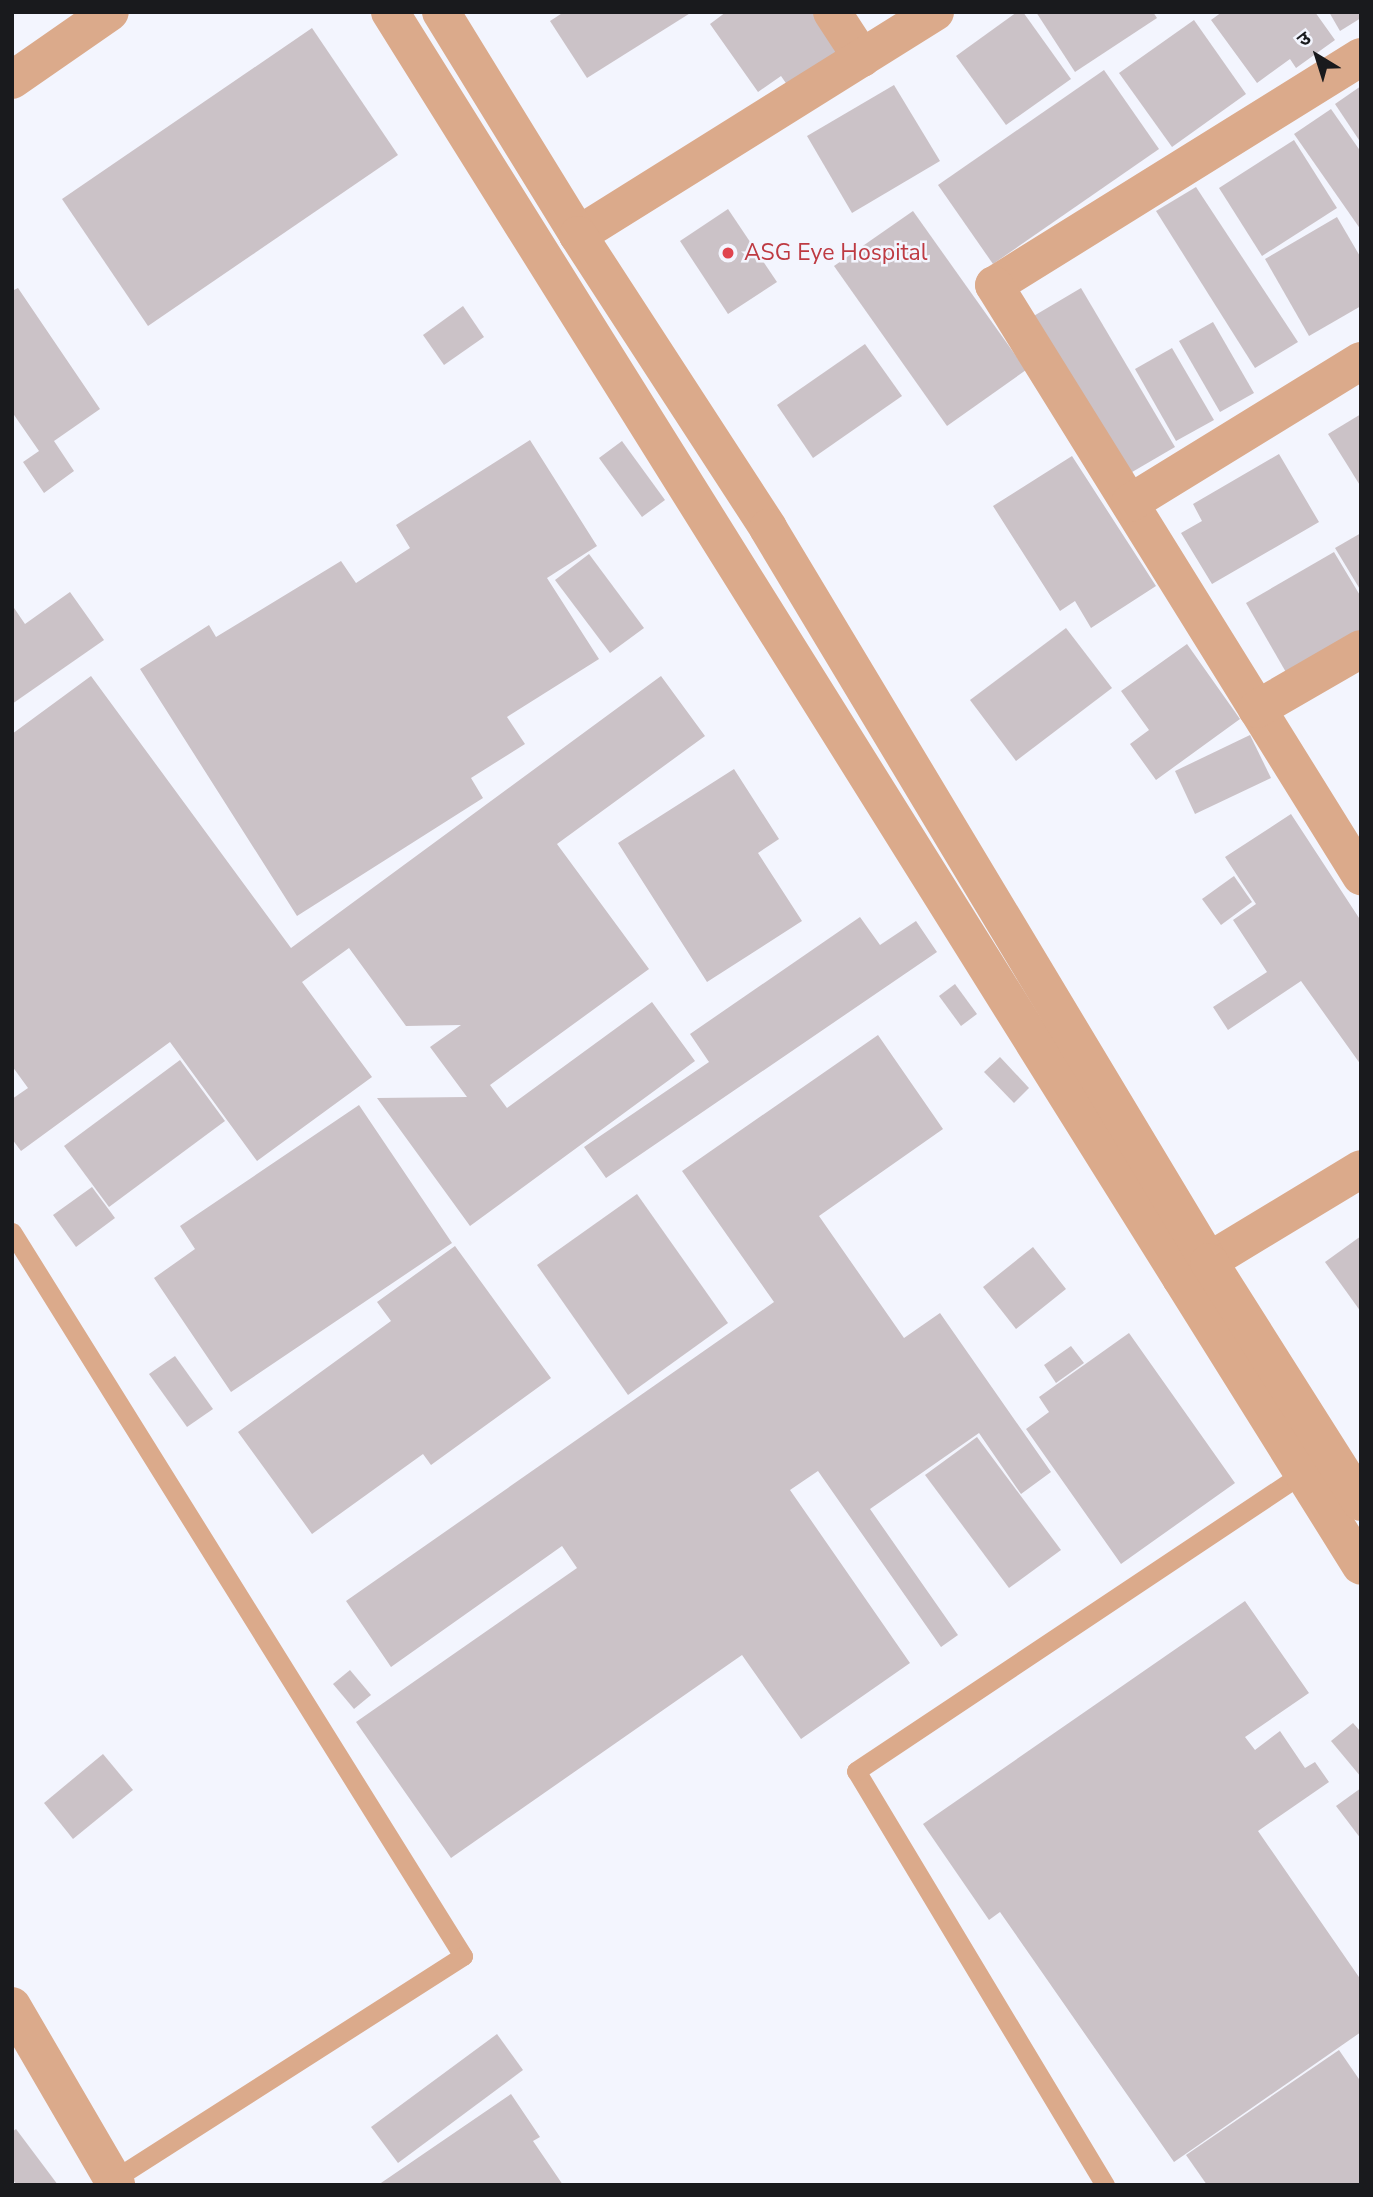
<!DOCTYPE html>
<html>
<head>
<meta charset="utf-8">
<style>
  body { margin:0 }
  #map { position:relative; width:1373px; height:2197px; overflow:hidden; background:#f3f5fe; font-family:"Nunito Sans","Noto Sans Devanagari",sans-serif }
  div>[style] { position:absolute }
  .building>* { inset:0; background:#cbc2c7 }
  .service>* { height:19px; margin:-9.5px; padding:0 9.5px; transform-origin:9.5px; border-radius:9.5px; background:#dbaa8b }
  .minor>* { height:38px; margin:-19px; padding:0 19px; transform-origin:19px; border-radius:19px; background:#dbaa8b }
  .tertiary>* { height:38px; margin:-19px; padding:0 19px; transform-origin:19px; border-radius:19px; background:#dbaa8b }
  .dots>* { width:19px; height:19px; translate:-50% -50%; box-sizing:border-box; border:4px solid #f3f5fe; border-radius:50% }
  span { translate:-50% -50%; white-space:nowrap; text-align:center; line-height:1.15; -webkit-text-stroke:5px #f3f5fe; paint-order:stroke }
  .health-label { font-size:23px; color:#be3a42 }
  .left { translate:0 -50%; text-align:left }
  .frame { position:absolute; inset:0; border:14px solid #191a1d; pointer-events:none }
  .north { position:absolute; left:1282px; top:21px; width:70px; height:70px; -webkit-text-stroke:5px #f3f5fe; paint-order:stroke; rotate:322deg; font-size:19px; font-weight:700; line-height:28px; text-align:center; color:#191a1d }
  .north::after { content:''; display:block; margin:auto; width:24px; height:32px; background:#191a1d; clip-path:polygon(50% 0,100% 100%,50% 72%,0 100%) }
</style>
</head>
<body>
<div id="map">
  <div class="building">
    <i style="clip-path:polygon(564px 12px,692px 12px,587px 78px,550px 21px)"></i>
    <i style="clip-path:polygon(726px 12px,818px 12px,845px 50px,790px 89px,781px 76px,758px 92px,710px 24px)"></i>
    <i style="clip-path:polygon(1017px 12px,1023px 12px,1071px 79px,1006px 125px,956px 56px)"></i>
    <i style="clip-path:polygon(1036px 12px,1153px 12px,1157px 18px,1075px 72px)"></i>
    <i style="clip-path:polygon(1222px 12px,1315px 12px,1335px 40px,1296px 68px,1290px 59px,1257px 83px,1211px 20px)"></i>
    <i style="clip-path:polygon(1329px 12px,1361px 12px,1361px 18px,1340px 31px)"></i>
    <i style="clip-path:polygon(1194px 20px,1246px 94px,1172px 147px,1119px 73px)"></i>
    <i style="clip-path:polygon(312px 28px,398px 155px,148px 326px,62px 199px)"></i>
    <i style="clip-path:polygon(1104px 70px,1159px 149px,993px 264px,938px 185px)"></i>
    <i style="clip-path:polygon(894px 85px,940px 161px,852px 213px,807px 136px)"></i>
    <i style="clip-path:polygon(1361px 86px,1361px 143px,1335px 104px)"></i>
    <i style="clip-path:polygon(1331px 109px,1361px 152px,1361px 230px,1294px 134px)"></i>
    <i style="clip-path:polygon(1294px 140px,1337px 208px,1262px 256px,1219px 188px)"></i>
    <i style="clip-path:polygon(1196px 187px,1298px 342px,1255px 368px,1156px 211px)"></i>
    <i style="clip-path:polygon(728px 209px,777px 282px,728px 314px,680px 241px)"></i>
    <i style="clip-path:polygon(913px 211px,1026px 370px,947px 426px,834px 266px)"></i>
    <i style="clip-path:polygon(1337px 217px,1361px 258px,1361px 306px,1309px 336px,1265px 259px)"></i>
    <i style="clip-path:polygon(18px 288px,100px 409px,54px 441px,74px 471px,44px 493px,23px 462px,39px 451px,12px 412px,12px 291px)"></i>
    <i style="clip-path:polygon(1081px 288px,1175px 447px,1127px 475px,1032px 317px)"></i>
    <i style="clip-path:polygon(463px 306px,484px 337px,444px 365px,423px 335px)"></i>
    <i style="clip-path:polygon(1213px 322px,1254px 393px,1220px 412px,1179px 341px)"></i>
    <i style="clip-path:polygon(865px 344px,902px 396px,813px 458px,777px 405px)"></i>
    <i style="clip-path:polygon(1172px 348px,1214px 420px,1176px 441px,1135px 369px)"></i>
    <i style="clip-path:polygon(1361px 414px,1361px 487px,1328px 434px)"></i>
    <i style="clip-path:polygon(530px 440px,597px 546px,547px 578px,599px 659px,507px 717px,525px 744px,471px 778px,483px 798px,297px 916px,140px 669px,209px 625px,216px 637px,341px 561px,356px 583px,410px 548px,396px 525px)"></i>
    <i style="clip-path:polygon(622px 441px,665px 500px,642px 517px,599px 458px)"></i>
    <i style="clip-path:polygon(1279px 454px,1319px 522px,1212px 584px,1181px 533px,1202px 521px,1193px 504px)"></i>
    <i style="clip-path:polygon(1072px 456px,1156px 586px,1091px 628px,1075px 601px,1060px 611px,993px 506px)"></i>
    <i style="clip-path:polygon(1361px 533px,1361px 591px,1335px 548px)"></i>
    <i style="clip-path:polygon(1334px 552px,1361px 597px,1361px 631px,1287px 674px,1246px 603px)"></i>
    <i style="clip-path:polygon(589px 554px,644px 628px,610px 653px,555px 580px)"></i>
    <i style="clip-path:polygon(70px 592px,104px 640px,12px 704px,12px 605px,25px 624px)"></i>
    <i style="clip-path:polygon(1066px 628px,1112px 688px,1016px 761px,970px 700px)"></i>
    <i style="clip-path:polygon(1187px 644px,1240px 719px,1156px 780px,1130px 744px,1149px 730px,1121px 691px)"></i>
    <i style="clip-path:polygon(91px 676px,291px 948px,661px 676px,705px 736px,557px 844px,649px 969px,490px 1085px,507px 1108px,652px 1002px,695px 1061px,470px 1226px,377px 1098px,467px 1097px,430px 1047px,461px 1025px,406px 1026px,349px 948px,302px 982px,372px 1077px,257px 1161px,170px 1042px,21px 1151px,12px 1139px,12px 1099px,28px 1088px,12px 1066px,12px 734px)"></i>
    <i style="clip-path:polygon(1250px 735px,1271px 778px,1195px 814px,1175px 771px)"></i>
    <i style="clip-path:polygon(734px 769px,779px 839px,758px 853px,802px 921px,707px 982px,618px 843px)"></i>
    <i style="clip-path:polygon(1291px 814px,1361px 921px,1361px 1065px,1301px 981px,1228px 1030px,1213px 1007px,1267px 972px,1233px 920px,1256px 904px,1225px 857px)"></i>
    <i style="clip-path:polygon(1234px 876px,1252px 902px,1221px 925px,1202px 899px)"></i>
    <i style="clip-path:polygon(860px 917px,880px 945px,916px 921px,937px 952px,606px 1178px,584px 1147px,709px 1062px,690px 1034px)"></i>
    <i style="clip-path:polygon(955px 984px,977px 1014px,961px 1026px,939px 996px)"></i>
    <i style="clip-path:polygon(878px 1035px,943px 1129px,819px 1216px,904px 1338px,940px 1313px,1051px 1472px,1021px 1494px,979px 1433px,870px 1509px,958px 1635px,941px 1647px,818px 1471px,790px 1490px,910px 1663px,801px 1739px,742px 1655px,451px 1858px,356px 1722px,577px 1568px,562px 1546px,391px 1667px,346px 1601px,774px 1302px,682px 1171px)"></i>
    <i style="clip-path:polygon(1000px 1057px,1029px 1088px,1014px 1103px,984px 1072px)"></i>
    <i style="clip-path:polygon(180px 1060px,225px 1121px,109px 1207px,64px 1146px)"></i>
    <i style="clip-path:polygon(359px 1105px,452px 1243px,231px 1392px,154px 1278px,195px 1249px,180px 1226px)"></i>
    <i style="clip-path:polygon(92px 1187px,115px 1218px,76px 1247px,53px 1215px)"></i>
    <i style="clip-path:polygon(637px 1194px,728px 1323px,628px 1395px,537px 1265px)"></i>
    <i style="clip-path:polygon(1361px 1236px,1361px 1312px,1325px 1262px)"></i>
    <i style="clip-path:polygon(455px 1246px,551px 1378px,431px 1465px,423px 1454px,312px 1534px,238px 1432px,391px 1321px,377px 1302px)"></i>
    <i style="clip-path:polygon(1033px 1247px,1066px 1289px,1016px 1329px,983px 1287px)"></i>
    <i style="clip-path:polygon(1129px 1333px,1235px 1483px,1121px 1564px,1026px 1429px,1049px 1412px,1039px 1397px)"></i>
    <i style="clip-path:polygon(1071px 1346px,1084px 1363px,1056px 1383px,1044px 1365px)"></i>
    <i style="clip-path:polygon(175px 1356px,213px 1409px,187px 1427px,149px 1374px)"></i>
    <i style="clip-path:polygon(977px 1437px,1061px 1550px,1009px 1588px,925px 1475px)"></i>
    <i style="clip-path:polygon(1245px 1601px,1309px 1693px,1245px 1737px,1255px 1750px,1280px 1731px,1305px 1768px,1315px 1762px,1329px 1782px,1258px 1831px,1361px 1980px,1361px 2032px,1174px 2162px,1000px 1912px,989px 1920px,923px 1824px)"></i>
    <i style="clip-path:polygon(350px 1670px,371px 1695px,354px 1709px,333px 1684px)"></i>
    <i style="clip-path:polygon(1353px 1723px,1361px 1732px,1361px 1777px,1331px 1741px)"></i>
    <i style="clip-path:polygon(103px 1754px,133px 1790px,73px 1839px,44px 1803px)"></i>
    <i style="clip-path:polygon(1361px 1788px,1361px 1839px,1336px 1806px)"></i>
    <i style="clip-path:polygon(497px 2034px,523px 2070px,398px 2163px,371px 2127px)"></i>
    <i style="clip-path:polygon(1339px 2050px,1361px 2082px,1361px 2185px,1207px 2185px,1186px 2155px)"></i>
    <i style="clip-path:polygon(511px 2094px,540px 2137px,533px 2141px,563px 2185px,378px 2185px)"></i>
    <i style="clip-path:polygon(16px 2129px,58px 2185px,17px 2185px,12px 2179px,12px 2132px)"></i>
  </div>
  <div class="service">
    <i style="left:12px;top:1232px;width:853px;rotate:58.08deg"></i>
    <i style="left:463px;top:1956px;width:420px;rotate:147.4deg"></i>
    <i style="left:1105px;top:2185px;width:483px;rotate:-121deg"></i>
    <i style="left:856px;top:1771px;width:537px;rotate:-33.69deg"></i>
  </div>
  <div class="minor">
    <i style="left:832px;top:12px;width:55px;rotate:56.9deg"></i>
    <i style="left:1361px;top:57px;width:432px;rotate:148.1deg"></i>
    <i style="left:994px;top:285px;width:696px;rotate:58.16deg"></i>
    <i style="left:12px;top:80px;width:119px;rotate:-34.8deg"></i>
    <i style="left:578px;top:235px;width:421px;rotate:-32deg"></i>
    <i style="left:1130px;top:503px;width:271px;rotate:-31.6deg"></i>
    <i style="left:1257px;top:709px;width:120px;rotate:-30deg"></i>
    <i style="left:1181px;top:1278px;width:210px;rotate:-31.2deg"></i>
    <i style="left:12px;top:2006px;width:207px;rotate:59.8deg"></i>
  </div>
  <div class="tertiary">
    <i style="left:390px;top:12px;width:1832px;rotate:58deg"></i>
    <i style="left:441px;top:12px;width:262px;rotate:58.4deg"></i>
    <i style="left:578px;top:235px;width:349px;rotate:57deg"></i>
    <i style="left:768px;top:528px;width:856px;rotate:59deg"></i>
    <i style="left:1209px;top:1262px;width:284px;rotate:57.7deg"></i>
  </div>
  <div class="dots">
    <i style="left:728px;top:253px;background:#e0444e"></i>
  </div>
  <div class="health-label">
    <span class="left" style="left:744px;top:253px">ASG Eye Hospital</span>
  </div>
  <div class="frame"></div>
  <div class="north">उ</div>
</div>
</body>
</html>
